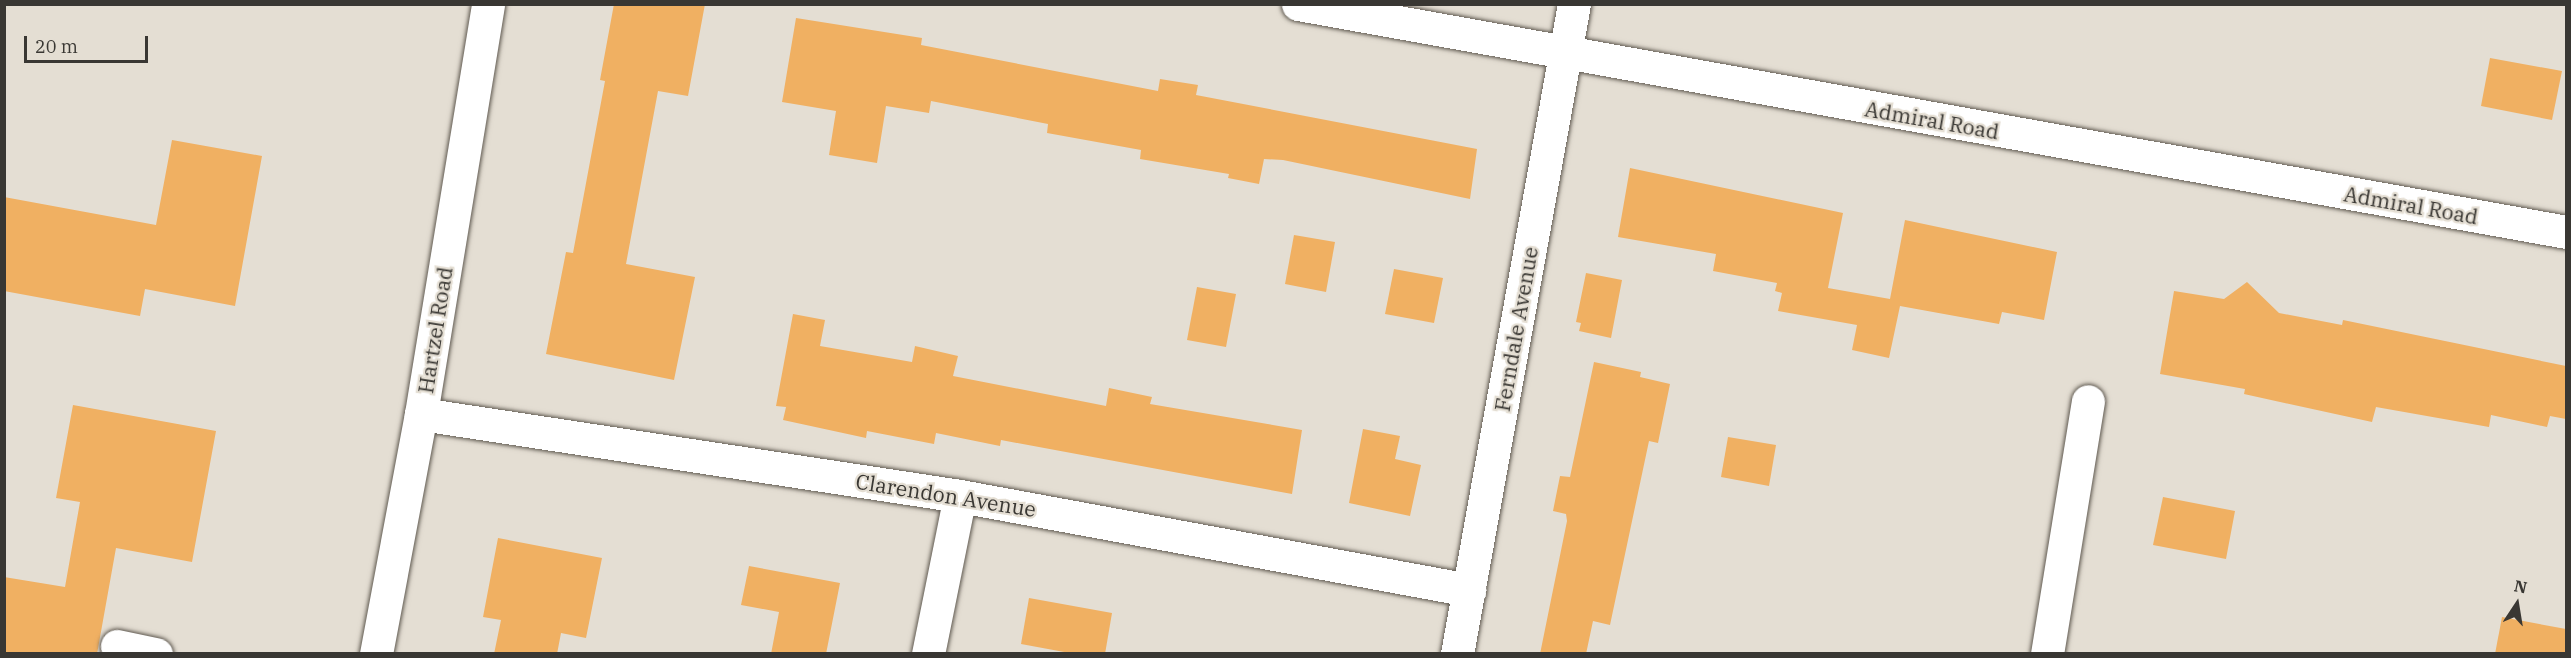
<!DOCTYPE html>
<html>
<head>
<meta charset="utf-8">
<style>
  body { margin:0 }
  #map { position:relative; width:2571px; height:658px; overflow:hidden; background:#e4ded3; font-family:"IBM Plex Serif",serif }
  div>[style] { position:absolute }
  .building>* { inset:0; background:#f0b062 }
  .roads { filter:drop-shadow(0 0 2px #605a51) drop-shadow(0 0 2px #605a51) }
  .minor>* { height:33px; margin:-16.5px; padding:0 16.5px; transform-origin:16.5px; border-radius:16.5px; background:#fff }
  span { translate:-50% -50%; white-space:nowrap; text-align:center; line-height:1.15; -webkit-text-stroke:4.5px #e4ded3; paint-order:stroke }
  .street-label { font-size:21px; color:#393733 }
  .frame { position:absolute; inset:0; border:6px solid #393733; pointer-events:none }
  .north { position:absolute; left:2487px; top:574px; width:60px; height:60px; -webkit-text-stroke:4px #e4ded3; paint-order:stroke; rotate:12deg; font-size:16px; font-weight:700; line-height:24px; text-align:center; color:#393733 }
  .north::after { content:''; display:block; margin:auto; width:21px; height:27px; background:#393733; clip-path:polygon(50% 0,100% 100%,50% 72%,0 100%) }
  .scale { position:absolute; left:24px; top:36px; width:124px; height:27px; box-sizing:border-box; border:3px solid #393733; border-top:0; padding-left:8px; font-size:18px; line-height:21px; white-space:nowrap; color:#393733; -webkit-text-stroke:4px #e4ded3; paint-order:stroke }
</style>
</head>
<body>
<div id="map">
  <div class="building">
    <i style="clip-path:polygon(614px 4px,705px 4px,688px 96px,658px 91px,626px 264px,695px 277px,674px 380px,546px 354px,566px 252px,573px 253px,605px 81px,600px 80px)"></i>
    <i style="clip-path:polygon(796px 18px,922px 38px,921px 45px,1158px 91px,1160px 79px,1198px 85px,1196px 95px,1477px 149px,1470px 199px,1283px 160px,1264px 159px,1259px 184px,1228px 178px,1229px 174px,1140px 159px,1141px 150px,1047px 133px,1048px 124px,931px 101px,929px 113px,886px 106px,877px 163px,829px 155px,836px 111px,782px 102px)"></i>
    <i style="clip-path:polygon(2490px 58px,2562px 71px,2552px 120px,2481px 106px)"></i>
    <i style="clip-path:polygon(172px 140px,262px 156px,235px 306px,145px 289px,140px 316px,4px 291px,4px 197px,156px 225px)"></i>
    <i style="clip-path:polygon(1630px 168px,1843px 213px,1828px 288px,1890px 299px,1905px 220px,2057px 252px,2044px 320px,2002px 312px,1999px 324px,1900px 306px,1889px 358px,1852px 350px,1857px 325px,1778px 311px,1782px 293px,1775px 291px,1777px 283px,1713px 271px,1716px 254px,1618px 237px)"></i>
    <i style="clip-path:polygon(1294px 235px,1335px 242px,1326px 292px,1285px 284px)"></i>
    <i style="clip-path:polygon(1394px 269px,1443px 278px,1434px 323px,1385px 314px)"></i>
    <i style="clip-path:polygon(1586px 273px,1622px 280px,1611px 338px,1579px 331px,1581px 323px,1576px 322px)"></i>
    <i style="clip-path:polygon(2247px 282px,2279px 313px,2342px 325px,2343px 320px,2566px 366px,2566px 419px,2550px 416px,2547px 427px,2491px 415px,2489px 427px,2376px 407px,2372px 422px,2244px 394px,2245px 389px,2160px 374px,2174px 291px,2224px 299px)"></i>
    <i style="clip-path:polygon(1197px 287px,1236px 294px,1226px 347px,1187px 340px)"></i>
    <i style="clip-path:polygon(793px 314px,825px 320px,820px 346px,912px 362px,915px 346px,958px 356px,953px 376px,1106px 406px,1109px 388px,1152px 397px,1150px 404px,1302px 430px,1292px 494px,1001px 440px,1000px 446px,936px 433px,934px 444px,867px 431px,866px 438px,783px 420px,786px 407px,776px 406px)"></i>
    <i style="clip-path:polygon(1594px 362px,1641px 372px,1640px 377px,1670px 384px,1658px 443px,1649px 441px,1610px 625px,1593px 621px,1586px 654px,1540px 654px,1567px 521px,1566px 514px,1553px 511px,1560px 476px,1570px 477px)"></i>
    <i style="clip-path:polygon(73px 405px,216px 431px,192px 562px,116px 548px,97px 654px,4px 654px,4px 577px,65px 587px,80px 502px,56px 498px)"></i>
    <i style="clip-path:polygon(1363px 429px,1400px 436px,1395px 459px,1421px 465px,1410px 516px,1349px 503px)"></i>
    <i style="clip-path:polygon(1728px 437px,1776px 445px,1769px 486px,1721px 477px)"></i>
    <i style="clip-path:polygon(2163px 497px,2235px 511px,2226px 559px,2153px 545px)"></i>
    <i style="clip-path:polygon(498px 538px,602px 558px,586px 638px,561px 633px,557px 654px,494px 654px,501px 620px,483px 617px)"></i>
    <i style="clip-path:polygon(749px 566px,840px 583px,826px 654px,771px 654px,779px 612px,741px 605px)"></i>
    <i style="clip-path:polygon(1029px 598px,1112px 613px,1105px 654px,1075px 654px,1021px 644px)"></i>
    <i style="clip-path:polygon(2502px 617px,2566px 629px,2566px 654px,2495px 654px)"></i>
  </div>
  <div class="roads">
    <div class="minor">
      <i style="left:1298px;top:4px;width:1288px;rotate:10.19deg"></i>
      <i style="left:421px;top:414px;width:545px;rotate:8.65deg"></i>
      <i style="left:960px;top:496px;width:518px;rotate:10.46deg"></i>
      <i style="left:117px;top:646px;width:40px;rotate:12deg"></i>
      <i style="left:376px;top:654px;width:244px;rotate:-79.4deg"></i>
      <i style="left:421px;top:414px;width:415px;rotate:-80.7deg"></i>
      <i style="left:928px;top:654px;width:161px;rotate:-78.6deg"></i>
      <i style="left:1457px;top:654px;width:660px;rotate:-79.8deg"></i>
      <i style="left:2047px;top:654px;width:256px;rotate:-80.8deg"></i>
    </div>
  </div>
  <div class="street-label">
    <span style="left:1932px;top:120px;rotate:10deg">Admiral Road</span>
    <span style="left:2411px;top:205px;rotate:10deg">Admiral Road</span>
    <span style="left:1516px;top:329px;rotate:-80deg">Ferndale Avenue</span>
    <span style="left:435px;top:330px;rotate:-81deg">Hartzel Road</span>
    <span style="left:946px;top:495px;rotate:9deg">Clarendon Avenue</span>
  </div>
  <div class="frame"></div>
  <div class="north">N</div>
  <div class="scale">20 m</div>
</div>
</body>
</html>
